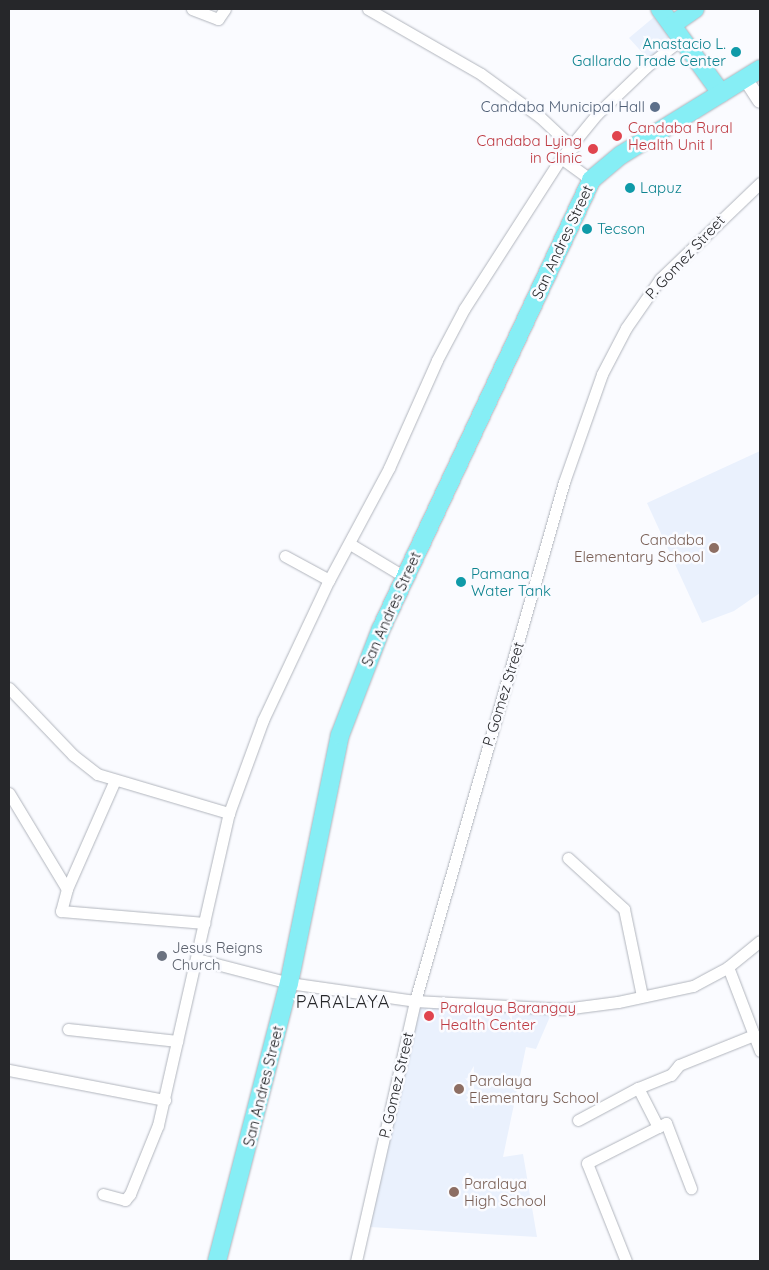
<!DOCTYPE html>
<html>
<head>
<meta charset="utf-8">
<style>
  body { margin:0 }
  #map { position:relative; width:769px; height:1270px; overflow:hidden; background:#fafbff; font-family:Quicksand,sans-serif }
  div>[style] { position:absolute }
  .built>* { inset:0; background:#eaf1fd }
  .roads { filter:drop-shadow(0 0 1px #b1b5bd) drop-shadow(0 0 1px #b1b5bd) }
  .minor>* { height:11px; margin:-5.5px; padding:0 5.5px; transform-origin:5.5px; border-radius:5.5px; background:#fff }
  .tertiary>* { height:14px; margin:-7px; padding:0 7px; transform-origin:7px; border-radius:7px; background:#fff }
  .primary>* { height:18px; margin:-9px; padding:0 9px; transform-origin:9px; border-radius:9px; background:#86eef5 }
  .dots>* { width:14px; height:14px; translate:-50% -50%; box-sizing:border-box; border:2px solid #fafbff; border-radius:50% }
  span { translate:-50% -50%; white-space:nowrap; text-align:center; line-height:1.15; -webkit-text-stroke:5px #fafbff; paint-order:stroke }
  .culture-label { font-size:15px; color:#0d838f }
  .right { translate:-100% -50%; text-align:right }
  .left { translate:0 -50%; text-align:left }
  .service-label { font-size:15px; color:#4e5e75 }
  .health-label { font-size:15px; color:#be3a42 }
  .street-label { font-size:15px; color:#26272a }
  .education-label { font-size:15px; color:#785e54 }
  .worship-label { font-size:15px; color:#5b616d }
  .quarter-label { font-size:18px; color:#26272a; letter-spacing:1px }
  .frame { position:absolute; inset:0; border:10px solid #26272a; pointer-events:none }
</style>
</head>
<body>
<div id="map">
  <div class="built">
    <i style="clip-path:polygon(654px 17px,673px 40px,649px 60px,629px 38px)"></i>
    <i style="clip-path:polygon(760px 451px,760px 593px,734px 611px,702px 623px,647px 503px)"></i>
    <i style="clip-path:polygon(418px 1006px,552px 1012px,536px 1049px,526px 1047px,503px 1157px,523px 1154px,537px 1237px,370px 1227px)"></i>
  </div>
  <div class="roads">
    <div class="minor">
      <i style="left:192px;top:9px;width:28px;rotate:21deg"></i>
      <i style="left:218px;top:19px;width:12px;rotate:-55deg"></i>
      <i style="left:368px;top:9px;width:130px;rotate:29.9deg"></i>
      <i style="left:481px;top:74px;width:73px;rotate:36.1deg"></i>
      <i style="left:540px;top:117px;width:45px;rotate:43.2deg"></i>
      <i style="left:561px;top:158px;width:37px;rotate:36deg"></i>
      <i style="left:350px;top:544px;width:64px;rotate:31deg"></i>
      <i style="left:285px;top:556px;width:50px;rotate:28.6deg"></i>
      <i style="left:9px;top:688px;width:93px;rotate:46.3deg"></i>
      <i style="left:73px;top:755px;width:31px;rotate:38deg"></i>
      <i style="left:97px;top:774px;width:138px;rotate:16.5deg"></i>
      <i style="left:115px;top:780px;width:119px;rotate:113.8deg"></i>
      <i style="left:67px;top:889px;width:23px;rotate:105deg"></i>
      <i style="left:61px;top:911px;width:144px;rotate:4.8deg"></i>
      <i style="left:9px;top:793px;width:112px;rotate:58.9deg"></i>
      <i style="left:568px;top:858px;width:76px;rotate:42.3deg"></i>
      <i style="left:624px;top:909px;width:89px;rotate:78.3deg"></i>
      <i style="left:197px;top:959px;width:95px;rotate:14.6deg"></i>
      <i style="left:289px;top:983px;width:127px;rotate:8.1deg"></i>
      <i style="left:415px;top:1001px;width:149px;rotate:3.1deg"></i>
      <i style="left:564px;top:1009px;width:54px;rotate:-7.4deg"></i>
      <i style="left:618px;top:1002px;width:77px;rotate:-12deg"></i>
      <i style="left:693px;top:986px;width:40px;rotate:-28deg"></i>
      <i style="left:728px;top:967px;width:41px;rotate:-39.1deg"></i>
      <i style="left:728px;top:967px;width:90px;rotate:69.1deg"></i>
      <i style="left:68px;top:1029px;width:110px;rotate:6.3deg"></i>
      <i style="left:9px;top:1070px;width:159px;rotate:10.9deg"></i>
      <i style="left:578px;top:1120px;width:68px;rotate:-28.1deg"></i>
      <i style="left:638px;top:1088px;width:35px;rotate:-22deg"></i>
      <i style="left:671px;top:1075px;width:13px;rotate:-51deg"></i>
      <i style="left:679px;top:1065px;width:81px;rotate:-21.8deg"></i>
      <i style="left:658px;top:1127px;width:9px;rotate:-27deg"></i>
      <i style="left:666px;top:1123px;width:70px;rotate:69deg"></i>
      <i style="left:103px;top:1194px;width:23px;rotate:15deg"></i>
      <i style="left:125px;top:1200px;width:8px;rotate:-50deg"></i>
      <i style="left:130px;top:1194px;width:74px;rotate:-67.9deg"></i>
      <i style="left:158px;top:1125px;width:320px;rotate:-77.2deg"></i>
      <i style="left:229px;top:813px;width:99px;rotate:-69.9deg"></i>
      <i style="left:263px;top:720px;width:155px;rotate:-64.8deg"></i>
      <i style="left:329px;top:580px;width:127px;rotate:-61.8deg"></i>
      <i style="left:389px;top:468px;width:118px;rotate:-66deg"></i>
      <i style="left:437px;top:360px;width:58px;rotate:-62.1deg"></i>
      <i style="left:464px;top:309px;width:179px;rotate:-57.3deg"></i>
      <i style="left:561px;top:158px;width:57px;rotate:-50.7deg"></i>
      <i style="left:597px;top:114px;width:68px;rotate:-43.8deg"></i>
      <i style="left:646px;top:67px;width:47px;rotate:-38.1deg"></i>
      <i style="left:356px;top:1261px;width:267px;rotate:-77.2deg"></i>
      <i style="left:415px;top:1001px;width:540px;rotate:-73.98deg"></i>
      <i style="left:564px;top:482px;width:114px;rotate:-70.6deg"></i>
      <i style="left:602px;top:374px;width:52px;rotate:-62.4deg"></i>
      <i style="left:626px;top:328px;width:60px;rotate:-55.2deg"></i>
      <i style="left:660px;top:279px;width:139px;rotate:-43.8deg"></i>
      <i style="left:626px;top:1261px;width:105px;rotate:-111.7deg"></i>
      <i style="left:587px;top:1163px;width:80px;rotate:-26.9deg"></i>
      <i style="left:658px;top:1127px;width:44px;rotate:-117.1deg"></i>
    </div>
    <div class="tertiary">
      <i style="left:745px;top:78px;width:27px;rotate:57deg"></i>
    </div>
    <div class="primary">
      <i style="left:660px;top:9px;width:104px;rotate:54deg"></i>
      <i style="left:672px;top:25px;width:28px;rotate:-35deg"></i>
      <i style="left:217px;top:1261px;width:287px;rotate:-75.5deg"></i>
      <i style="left:289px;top:983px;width:253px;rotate:-78.4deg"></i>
      <i style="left:340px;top:735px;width:114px;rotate:-68.9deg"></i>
      <i style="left:381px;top:629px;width:496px;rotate:-64.9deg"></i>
      <i style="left:591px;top:180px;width:39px;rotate:-40deg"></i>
      <i style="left:621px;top:155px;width:163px;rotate:-31.7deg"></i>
    </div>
  </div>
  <div class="dots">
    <i style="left:736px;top:52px;background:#0f9aa8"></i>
    <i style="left:655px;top:107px;background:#5c6f8a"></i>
    <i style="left:617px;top:136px;background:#e0444e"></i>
    <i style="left:593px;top:149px;background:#e0444e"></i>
    <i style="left:630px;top:188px;background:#0f9aa8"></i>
    <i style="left:587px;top:229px;background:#0f9aa8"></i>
    <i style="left:714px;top:548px;background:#8d6e63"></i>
    <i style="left:461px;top:582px;background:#0f9aa8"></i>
    <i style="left:162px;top:956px;background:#6b7280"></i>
    <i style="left:429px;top:1016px;background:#e0444e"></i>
    <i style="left:459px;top:1089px;background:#8d6e63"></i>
    <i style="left:454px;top:1192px;background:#8d6e63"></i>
  </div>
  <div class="culture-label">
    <span class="right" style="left:726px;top:52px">Anastacio L.<br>Gallardo Trade Center</span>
    <span class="left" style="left:640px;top:188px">Lapuz</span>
    <span class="left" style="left:597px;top:229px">Tecson</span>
    <span class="left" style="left:471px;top:582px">Pamana<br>Water Tank</span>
  </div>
  <div class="service-label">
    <span class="right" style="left:645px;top:107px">Candaba Municipal Hall</span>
  </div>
  <div class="health-label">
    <span class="left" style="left:628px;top:136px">Candaba Rural<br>Health Unit I</span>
    <span class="right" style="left:582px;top:149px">Candaba Lying<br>in Clinic</span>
    <span class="left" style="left:440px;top:1016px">Paralaya Barangay<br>Health Center</span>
  </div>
  <div class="street-label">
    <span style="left:562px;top:242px;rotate:-65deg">San Andres Street</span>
    <span style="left:685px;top:257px;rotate:-47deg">P. Gomez Street</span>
    <span style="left:391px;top:609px;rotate:-66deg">San Andres Street</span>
    <span style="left:503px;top:694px;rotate:-73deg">P. Gomez Street</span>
    <span style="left:396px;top:1085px;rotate:-77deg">P. Gomez Street</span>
    <span style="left:263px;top:1086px;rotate:-76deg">San Andres Street</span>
  </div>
  <div class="education-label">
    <span class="right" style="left:704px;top:548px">Candaba<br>Elementary School</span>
    <span class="left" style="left:469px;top:1089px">Paralaya<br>Elementary School</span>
    <span class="left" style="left:464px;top:1192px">Paralaya<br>High School</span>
  </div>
  <div class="worship-label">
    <span class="left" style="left:172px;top:956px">Jesus Reigns<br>Church</span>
  </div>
  <div class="quarter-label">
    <span style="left:343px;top:1002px">PARALAYA</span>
  </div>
  <div class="frame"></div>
</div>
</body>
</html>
